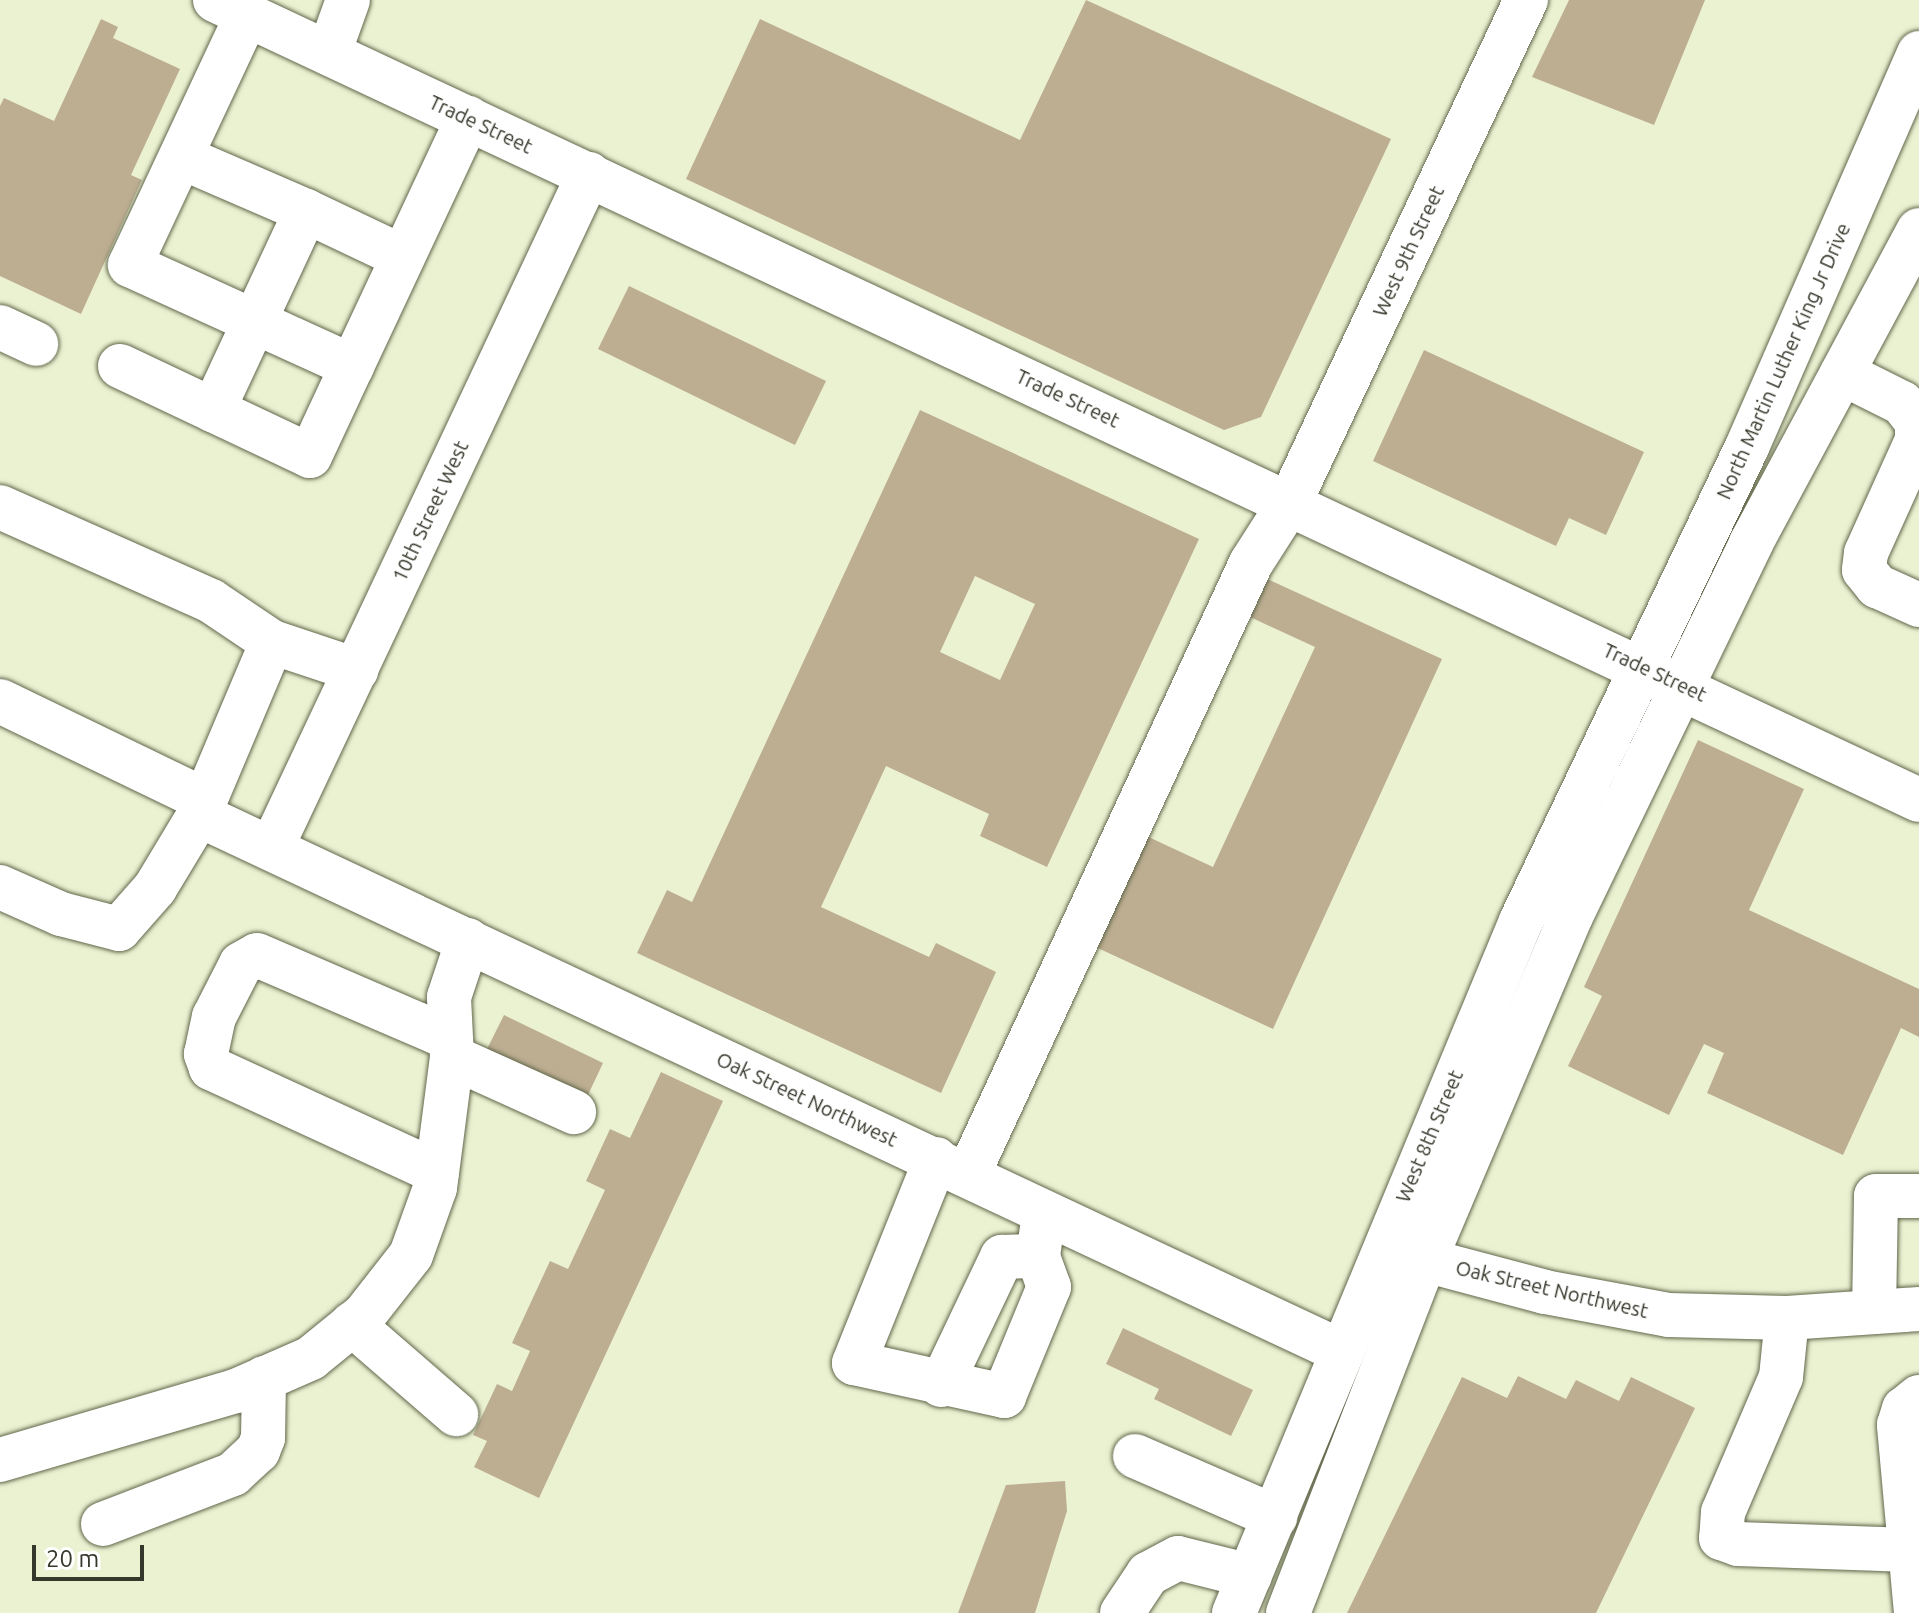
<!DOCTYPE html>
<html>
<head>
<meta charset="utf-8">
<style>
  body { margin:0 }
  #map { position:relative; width:1919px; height:1613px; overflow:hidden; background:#ebf2d2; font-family:Ubuntu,sans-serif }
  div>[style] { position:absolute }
  .building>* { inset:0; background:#bdae92 }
  .roads { filter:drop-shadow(0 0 2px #61674b) drop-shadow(0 0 2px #61674b) }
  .minor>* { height:44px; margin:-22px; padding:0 22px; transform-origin:22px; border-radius:22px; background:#fff }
  .major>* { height:44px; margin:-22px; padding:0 22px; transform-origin:22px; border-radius:22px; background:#fff }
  span { translate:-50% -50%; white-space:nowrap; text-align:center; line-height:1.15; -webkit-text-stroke:6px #fff; paint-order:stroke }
  .street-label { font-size:20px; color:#35382b }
  .scale { position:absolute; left:32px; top:1545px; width:112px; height:36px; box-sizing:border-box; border:4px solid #35382b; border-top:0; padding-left:10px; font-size:24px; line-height:28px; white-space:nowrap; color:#35382b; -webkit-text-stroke:6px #fff; paint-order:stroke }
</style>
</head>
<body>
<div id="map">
  <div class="building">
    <i style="clip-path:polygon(1086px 0,1391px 139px,1261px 417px,1224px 430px,686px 179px,760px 19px,1020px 140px)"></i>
    <i style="clip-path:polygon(1569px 0,1705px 0,1654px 125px,1532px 77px)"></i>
    <i style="clip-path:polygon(101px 19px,118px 27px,113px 38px,180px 69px,131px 175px,142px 180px,81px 314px,0 276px,0 106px,4px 98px,54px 121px)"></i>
    <i style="clip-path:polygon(629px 286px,826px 381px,795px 445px,598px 349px)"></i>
    <i style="clip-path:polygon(1424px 350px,1644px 452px,1606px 535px,1569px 518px,1556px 546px,1373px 461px)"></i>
    <i style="clip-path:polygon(evenodd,920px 410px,1199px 539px,1047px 867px,980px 836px,989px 814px,886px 766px,821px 907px,929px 957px,936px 943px,996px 972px,941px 1093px,637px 953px,667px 890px,692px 902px,920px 410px,975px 576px,1035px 604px,1000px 680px,940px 652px,975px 576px)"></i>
    <i style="clip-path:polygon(1267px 579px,1442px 659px,1273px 1029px,1089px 944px,1140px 833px,1213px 867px,1315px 647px,1250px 617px)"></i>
    <i style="clip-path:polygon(1698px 740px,1804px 789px,1749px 910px,1919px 989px,1919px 1037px,1901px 1028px,1843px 1155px,1707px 1093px,1724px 1053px,1704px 1044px,1669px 1115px,1568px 1066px,1602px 996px,1584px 987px)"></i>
    <i style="clip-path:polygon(504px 1015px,603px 1063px,587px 1097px,487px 1049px)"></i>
    <i style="clip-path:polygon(661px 1072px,723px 1101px,539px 1498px,474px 1467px,487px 1441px,473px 1435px,497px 1384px,512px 1391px,530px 1351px,512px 1343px,550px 1261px,568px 1269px,605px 1190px,586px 1181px,610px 1129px,630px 1138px)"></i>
    <i style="clip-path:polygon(1123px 1328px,1253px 1390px,1231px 1436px,1154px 1399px,1159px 1389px,1106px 1364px)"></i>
    <i style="clip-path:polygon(1518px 1376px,1566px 1399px,1576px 1380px,1619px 1401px,1631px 1377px,1695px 1408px,1596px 1613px,1347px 1613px,1462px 1377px,1507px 1398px)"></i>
    <i style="clip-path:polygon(1065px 1481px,1067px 1511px,1035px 1613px,958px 1613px,1006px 1485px)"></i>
  </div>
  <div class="roads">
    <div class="minor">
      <i style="left:215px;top:0;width:1882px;rotate:25.15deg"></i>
      <i style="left:247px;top:15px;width:276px;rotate:115.1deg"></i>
      <i style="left:130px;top:265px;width:244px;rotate:24.5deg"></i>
      <i style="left:352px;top:366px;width:274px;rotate:-64.9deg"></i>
      <i style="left:329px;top:53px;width:56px;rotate:-70.3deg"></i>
      <i style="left:181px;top:157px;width:136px;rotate:23.4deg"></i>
      <i style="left:306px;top:211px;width:220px;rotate:115deg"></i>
      <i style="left:306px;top:211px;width:107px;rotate:25.4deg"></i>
      <i style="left:0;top:327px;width:40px;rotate:25deg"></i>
      <i style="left:120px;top:366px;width:210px;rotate:25.3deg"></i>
      <i style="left:310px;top:456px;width:99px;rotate:-65deg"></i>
      <i style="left:1842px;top:373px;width:67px;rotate:26.6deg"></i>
      <i style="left:1902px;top:403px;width:24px;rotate:52deg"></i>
      <i style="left:1917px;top:422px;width:18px;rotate:90deg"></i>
      <i style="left:1917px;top:440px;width:124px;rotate:114.3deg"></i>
      <i style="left:1866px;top:553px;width:17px;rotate:97deg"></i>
      <i style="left:1864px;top:570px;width:21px;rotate:51deg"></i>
      <i style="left:1877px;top:586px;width:46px;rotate:24.3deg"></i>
      <i style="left:0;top:507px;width:231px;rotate:24deg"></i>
      <i style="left:211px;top:601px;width:73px;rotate:33.9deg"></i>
      <i style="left:272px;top:642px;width:188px;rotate:112.9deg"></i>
      <i style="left:272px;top:642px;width:89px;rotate:18.4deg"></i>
      <i style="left:0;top:701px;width:228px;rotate:25.8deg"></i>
      <i style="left:272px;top:847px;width:744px;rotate:-64.78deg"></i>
      <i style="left:0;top:887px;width:67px;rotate:23.9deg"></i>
      <i style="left:61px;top:914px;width:60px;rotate:14.5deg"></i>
      <i style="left:119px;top:929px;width:55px;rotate:-48.7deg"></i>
      <i style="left:155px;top:888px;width:85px;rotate:-58.9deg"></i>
      <i style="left:199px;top:815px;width:1263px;rotate:25.16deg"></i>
      <i style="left:452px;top:1057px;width:134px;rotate:24.3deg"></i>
      <i style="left:936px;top:1159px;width:220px;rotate:111.9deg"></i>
      <i style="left:854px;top:1363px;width:154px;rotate:12.4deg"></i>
      <i style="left:1004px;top:1396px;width:118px;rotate:-67.6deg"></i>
      <i style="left:1049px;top:1287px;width:33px;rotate:-110deg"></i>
      <i style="left:437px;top:1172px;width:249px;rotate:-155.3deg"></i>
      <i style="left:211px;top:1068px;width:15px;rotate:-110deg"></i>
      <i style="left:206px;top:1054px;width:38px;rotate:-78deg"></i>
      <i style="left:214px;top:1017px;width:59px;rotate:-63deg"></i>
      <i style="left:241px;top:964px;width:18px;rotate:-29deg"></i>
      <i style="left:257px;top:955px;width:210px;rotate:23.3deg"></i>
      <i style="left:968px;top:1175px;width:674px;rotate:-65.18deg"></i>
      <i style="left:1251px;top:563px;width:72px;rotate:-57.4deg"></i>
      <i style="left:1290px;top:502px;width:555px;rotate:-64.82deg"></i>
      <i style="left:1425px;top:1260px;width:124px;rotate:14.9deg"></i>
      <i style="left:1545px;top:1292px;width:125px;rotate:10.6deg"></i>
      <i style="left:1668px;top:1315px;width:119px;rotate:1.4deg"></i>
      <i style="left:1787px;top:1318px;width:132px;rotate:-3.9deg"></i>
      <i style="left:1874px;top:1312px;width:116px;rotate:-89deg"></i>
      <i style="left:1876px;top:1196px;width:43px"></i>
      <i style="left:1787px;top:1318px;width:59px;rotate:95.8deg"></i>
      <i style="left:1781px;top:1377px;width:147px;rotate:113.2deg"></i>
      <i style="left:1723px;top:1512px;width:26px;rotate:94deg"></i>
      <i style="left:1721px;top:1538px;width:18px;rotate:19deg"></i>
      <i style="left:1738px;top:1544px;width:172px;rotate:2deg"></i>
      <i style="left:352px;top:1324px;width:138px;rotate:40.9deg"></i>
      <i style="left:941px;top:1385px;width:142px;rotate:-64.5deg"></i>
      <i style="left:1002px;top:1257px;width:36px;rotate:-2deg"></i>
      <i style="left:1038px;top:1256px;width:27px;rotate:-82deg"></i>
      <i style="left:1135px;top:1456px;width:153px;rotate:23.5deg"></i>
      <i style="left:0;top:1460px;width:246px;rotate:-16.3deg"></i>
      <i style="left:236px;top:1391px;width:82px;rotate:-23.7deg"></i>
      <i style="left:311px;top:1358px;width:68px;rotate:-39.1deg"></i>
      <i style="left:364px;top:1315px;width:76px;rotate:-51.9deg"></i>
      <i style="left:411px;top:1255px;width:71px;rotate:-70.3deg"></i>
      <i style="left:435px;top:1188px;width:132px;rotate:-82.6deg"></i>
      <i style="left:452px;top:1057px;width:60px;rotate:-92.9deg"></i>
      <i style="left:449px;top:997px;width:60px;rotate:-71.6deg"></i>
      <i style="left:103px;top:1524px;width:139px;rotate:-21deg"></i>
      <i style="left:233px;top:1474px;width:34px;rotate:-43deg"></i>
      <i style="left:258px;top:1451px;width:14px;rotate:-69deg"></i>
      <i style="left:263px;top:1438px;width:60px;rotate:-89deg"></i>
      <i style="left:1122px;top:1613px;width:47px;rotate:-56.3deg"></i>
      <i style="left:1148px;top:1574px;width:34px;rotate:-28deg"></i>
      <i style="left:1178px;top:1558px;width:74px;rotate:14deg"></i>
      <i style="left:1916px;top:1613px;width:189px;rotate:-95.2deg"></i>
      <i style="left:1899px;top:1425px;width:17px;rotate:-73deg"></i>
      <i style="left:1904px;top:1409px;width:19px;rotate:-39deg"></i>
    </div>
    <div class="major">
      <i style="left:1234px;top:1613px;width:749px;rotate:-67.47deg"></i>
      <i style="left:1521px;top:921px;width:525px;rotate:-64.51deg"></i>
      <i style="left:1747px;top:447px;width:430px;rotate:-66.4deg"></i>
      <i style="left:1288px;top:1613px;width:379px;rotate:-68.8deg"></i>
      <i style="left:1425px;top:1260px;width:374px;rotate:-67deg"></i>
      <i style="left:1571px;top:916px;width:414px;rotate:-64.2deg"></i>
      <i style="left:1751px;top:543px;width:355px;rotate:-61.8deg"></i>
    </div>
  </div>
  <div class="street-label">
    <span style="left:481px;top:124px;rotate:25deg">Trade Street</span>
    <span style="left:1408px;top:251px;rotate:-65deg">West 9th Street</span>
    <span style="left:1783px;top:361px;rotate:-66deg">North Martin Luther King Jr Drive</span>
    <span style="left:1068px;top:398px;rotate:25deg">Trade Street</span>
    <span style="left:430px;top:511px;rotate:-65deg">10th Street West</span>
    <span style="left:1655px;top:672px;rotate:25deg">Trade Street</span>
    <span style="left:807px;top:1099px;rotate:25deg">Oak Street Northwest</span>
    <span style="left:1429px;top:1136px;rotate:-67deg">West 8th Street</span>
    <span style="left:1552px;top:1289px;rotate:13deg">Oak Street Northwest</span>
  </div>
  <div class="scale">20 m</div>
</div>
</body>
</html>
